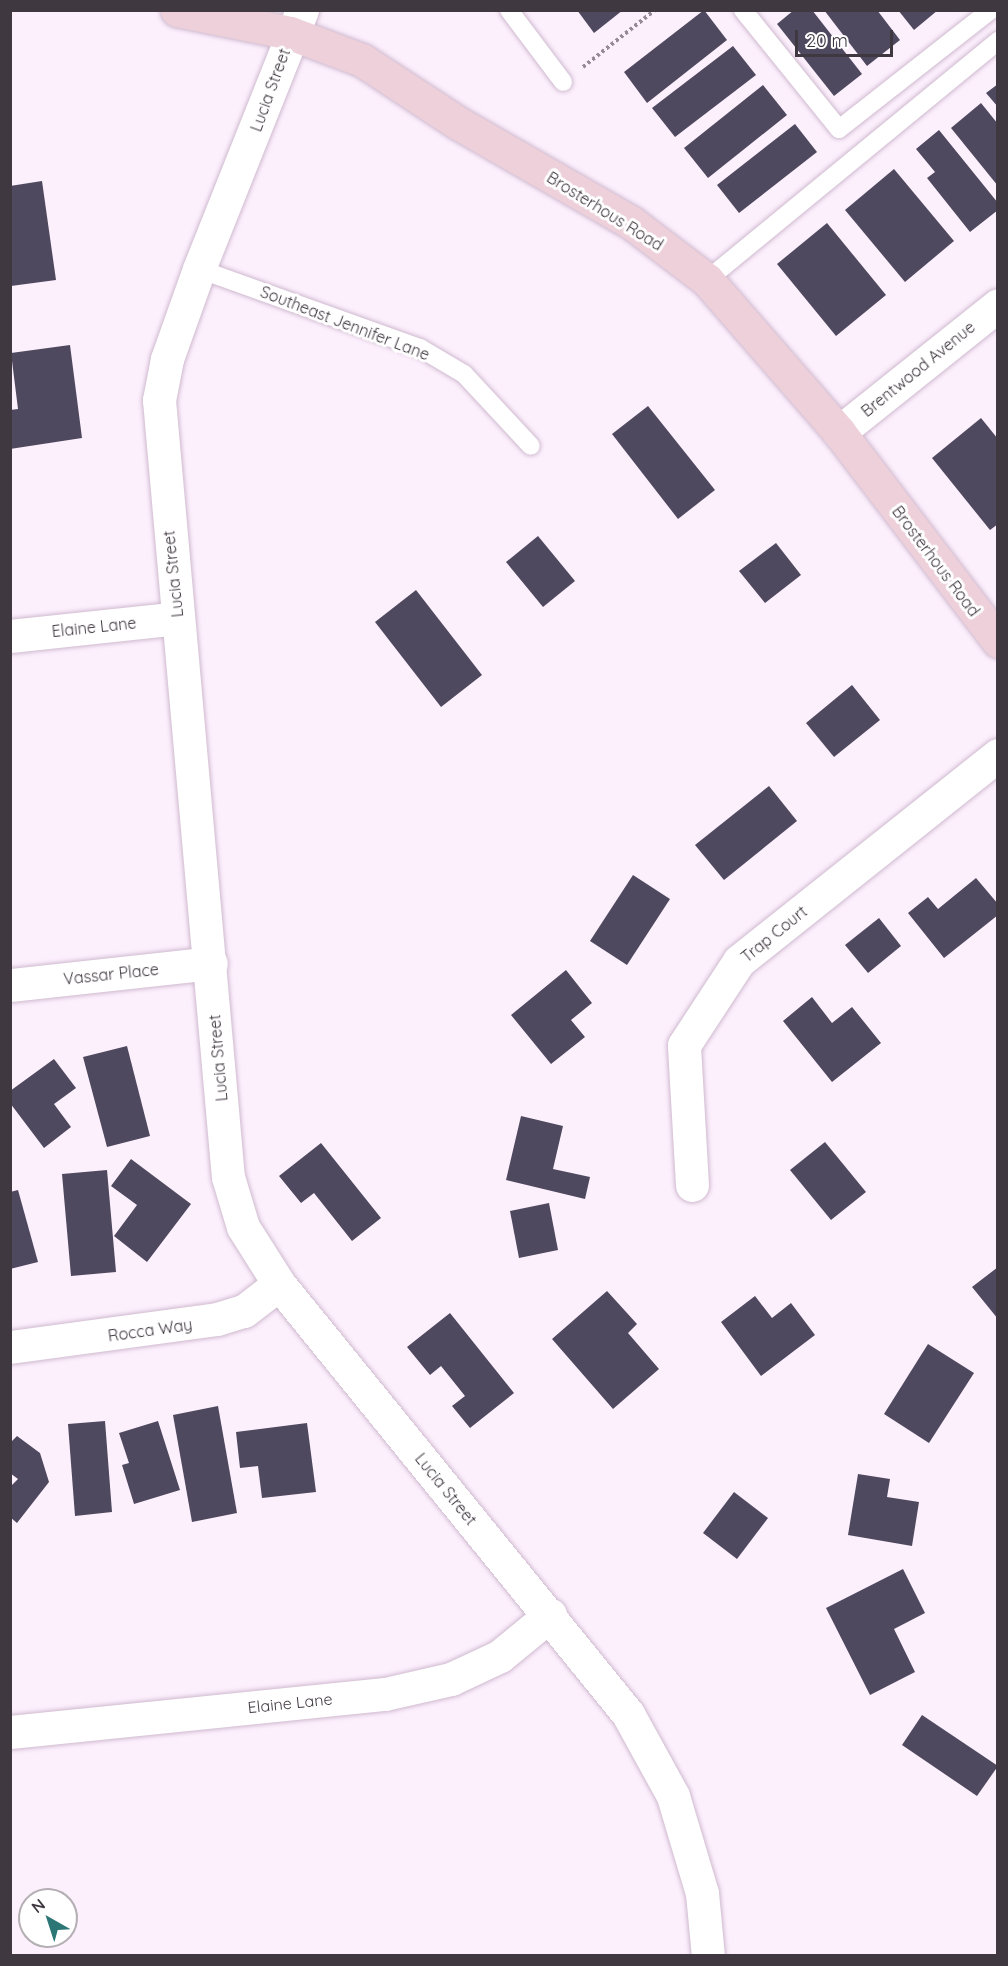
<!DOCTYPE html>
<html>
<head>
<meta charset="utf-8">
<style>
  body { margin:0 }
  #map { position:relative; width:1008px; height:1966px; overflow:hidden; background:#fdf0fd; font-family:Quicksand,sans-serif }
  div>[style] { position:absolute }
  .building>* { inset:0; background:#4f495f }
  .path>* { height:4px; margin-top:-2px; transform-origin:0; background:repeating-linear-gradient(90deg,#958b96 0 3px,transparent 0 6px) }
  .roads { filter:drop-shadow(0 0 2px #cfbacf) drop-shadow(0 0 2px #cfbacf) }
  .lane>* { height:18px; margin:-9px; padding:0 9px; transform-origin:9px; border-radius:9px; background:#fff }
  .street>* { height:33px; margin:-16.5px; padding:0 16.5px; transform-origin:16.5px; border-radius:16.5px; background:#fff }
  .secondary>* { height:33px; margin:-16.5px; padding:0 16.5px; transform-origin:16.5px; border-radius:16.5px; background:#edd0d9 }
  span { translate:-50% -50%; white-space:nowrap; text-align:center; line-height:1.15; -webkit-text-stroke:6px #fff; paint-order:stroke }
  .street-label { font-size:16px; color:#403841 }
  .frame { position:absolute; inset:0; border:12px solid #403841; pointer-events:none }
  .north { position:absolute; left:18px; top:1888px; width:60px; height:60px; box-sizing:border-box; background:#fff; border:2px solid #b3afb3; border-radius:50%; rotate:321deg; font-size:16px; font-weight:700; line-height:24px; text-align:center; color:#403841 }
  .north::after { content:''; display:block; margin:auto; width:21px; height:27px; background:#2c7675; clip-path:polygon(50% 0,100% 100%,50% 72%,0 100%) }
  .scale { position:absolute; left:795px; top:30px; width:98px; height:27px; box-sizing:border-box; border:3px solid #403841; border-top:0; padding-left:8px; font-size:18px; line-height:21px; white-space:nowrap; color:#403841; -webkit-text-stroke:4px #fff; paint-order:stroke }
</style>
</head>
<body>
<div id="map">
  <div class="building">
    <i style="clip-path:polygon(577px 10px,623px 10px,594px 33px)"></i>
    <i style="clip-path:polygon(704px 10px,727px 40px,647px 103px,624px 72px)"></i>
    <i style="clip-path:polygon(794px 10px,812px 10px,862px 74px,834px 96px,777px 24px)"></i>
    <i style="clip-path:polygon(824px 10px,877px 10px,900px 40px,867px 66px)"></i>
    <i style="clip-path:polygon(898px 10px,938px 10px,914px 30px)"></i>
    <i style="clip-path:polygon(733px 46px,756px 75px,675px 137px,652px 108px)"></i>
    <i style="clip-path:polygon(998px 84px,998px 107px,986px 93px)"></i>
    <i style="clip-path:polygon(763px 85px,787px 115px,708px 178px,684px 148px)"></i>
    <i style="clip-path:polygon(981px 103px,998px 124px,998px 186px,951px 128px)"></i>
    <i style="clip-path:polygon(795px 124px,817px 152px,739px 213px,717px 185px)"></i>
    <i style="clip-path:polygon(939px 130px,998px 203px,998px 210px,970px 232px,927px 178px,935px 172px,916px 149px)"></i>
    <i style="clip-path:polygon(894px 169px,954px 241px,905px 282px,845px 210px)"></i>
    <i style="clip-path:polygon(42px 181px,56px 280px,11px 286px,10px 186px)"></i>
    <i style="clip-path:polygon(827px 223px,886px 295px,836px 336px,777px 264px)"></i>
    <i style="clip-path:polygon(70px 345px,82px 438px,10px 449px,10px 410px,18px 409px,11px 353px)"></i>
    <i style="clip-path:polygon(648px 406px,715px 490px,678px 519px,612px 434px)"></i>
    <i style="clip-path:polygon(981px 418px,998px 439px,998px 524px,990px 530px,932px 458px)"></i>
    <i style="clip-path:polygon(538px 536px,575px 581px,543px 607px,506px 562px)"></i>
    <i style="clip-path:polygon(776px 543px,801px 575px,765px 603px,739px 571px)"></i>
    <i style="clip-path:polygon(416px 590px,482px 675px,441px 707px,375px 622px)"></i>
    <i style="clip-path:polygon(852px 685px,880px 720px,834px 757px,806px 723px)"></i>
    <i style="clip-path:polygon(769px 786px,797px 821px,724px 880px,695px 845px)"></i>
    <i style="clip-path:polygon(633px 875px,670px 899px,627px 965px,590px 941px)"></i>
    <i style="clip-path:polygon(976px 878px,998px 904px,998px 915px,944px 958px,908px 913px,928px 897px,938px 909px)"></i>
    <i style="clip-path:polygon(879px 918px,901px 946px,868px 973px,845px 945px)"></i>
    <i style="clip-path:polygon(566px 970px,592px 1003px,571px 1020px,585px 1037px,551px 1064px,511px 1015px)"></i>
    <i style="clip-path:polygon(812px 997px,832px 1023px,852px 1007px,881px 1043px,832px 1082px,783px 1021px)"></i>
    <i style="clip-path:polygon(127px 1046px,150px 1136px,107px 1147px,83px 1057px)"></i>
    <i style="clip-path:polygon(54px 1059px,76px 1088px,54px 1104px,71px 1127px,44px 1148px,10px 1103px,10px 1091px)"></i>
    <i style="clip-path:polygon(521px 1116px,563px 1126px,553px 1169px,590px 1177px,585px 1199px,506px 1180px)"></i>
    <i style="clip-path:polygon(825px 1142px,866px 1192px,831px 1220px,790px 1170px)"></i>
    <i style="clip-path:polygon(321px 1143px,381px 1218px,352px 1241px,314px 1193px,301px 1203px,279px 1176px)"></i>
    <i style="clip-path:polygon(131px 1159px,191px 1204px,147px 1262px,114px 1236px,137px 1205px,111px 1186px)"></i>
    <i style="clip-path:polygon(107px 1170px,116px 1272px,71px 1276px,62px 1174px)"></i>
    <i style="clip-path:polygon(18px 1190px,38px 1262px,10px 1269px,10px 1192px)"></i>
    <i style="clip-path:polygon(549px 1203px,558px 1250px,519px 1258px,510px 1211px)"></i>
    <i style="clip-path:polygon(998px 1267px,998px 1319px,972px 1287px)"></i>
    <i style="clip-path:polygon(607px 1291px,637px 1324px,628px 1333px,659px 1369px,613px 1409px,552px 1339px)"></i>
    <i style="clip-path:polygon(755px 1296px,772px 1318px,791px 1303px,815px 1335px,761px 1376px,721px 1322px)"></i>
    <i style="clip-path:polygon(450px 1313px,514px 1393px,470px 1428px,452px 1406px,465px 1396px,441px 1366px,430px 1375px,407px 1347px)"></i>
    <i style="clip-path:polygon(928px 1344px,974px 1373px,929px 1443px,884px 1414px)"></i>
    <i style="clip-path:polygon(218px 1406px,237px 1513px,192px 1522px,173px 1415px)"></i>
    <i style="clip-path:polygon(105px 1421px,112px 1512px,75px 1516px,68px 1424px)"></i>
    <i style="clip-path:polygon(158px 1421px,180px 1490px,134px 1504px,122px 1465px,129px 1463px,119px 1433px)"></i>
    <i style="clip-path:polygon(307px 1423px,316px 1492px,262px 1498px,258px 1466px,240px 1468px,236px 1432px)"></i>
    <i style="clip-path:polygon(17px 1436px,40px 1453px,49px 1482px,17px 1523px,10px 1517px,10px 1487px,18px 1479px,10px 1473px,10px 1443px)"></i>
    <i style="clip-path:polygon(858px 1474px,890px 1479px,887px 1497px,919px 1502px,912px 1546px,848px 1535px)"></i>
    <i style="clip-path:polygon(734px 1492px,768px 1518px,737px 1559px,703px 1533px)"></i>
    <i style="clip-path:polygon(903px 1569px,925px 1613px,894px 1629px,915px 1672px,870px 1695px,826px 1608px)"></i>
    <i style="clip-path:polygon(922px 1715px,998px 1766px,977px 1796px,902px 1745px)"></i>
  </div>
  <div class="path">
    <i style="left:583px;top:67px;width:92px;rotate:-38.4deg"></i>
  </div>
  <div class="roads">
    <div class="lane">
      <i style="left:509px;top:10px;width:90px;rotate:53.1deg"></i>
      <i style="left:743px;top:10px;width:153px;rotate:51.1deg"></i>
      <i style="left:839px;top:129px;width:193px;rotate:-38.1deg"></i>
      <i style="left:199px;top:269px;width:235px;rotate:19.7deg"></i>
      <i style="left:420px;top:348px;width:51px;rotate:30.6deg"></i>
      <i style="left:464px;top:374px;width:98px;rotate:47.1deg"></i>
      <i style="left:707px;top:280px;width:377px;rotate:-39.4deg"></i>
    </div>
    <div class="street">
      <i style="left:302px;top:10px;width:279px;rotate:111.7deg"></i>
      <i style="left:199px;top:269px;width:96px;rotate:109.6deg"></i>
      <i style="left:167px;top:359px;width:42px;rotate:101deg"></i>
      <i style="left:159px;top:400px;width:780px;rotate:84.93deg"></i>
      <i style="left:228px;top:1177px;width:52px;rotate:73.3deg"></i>
      <i style="left:243px;top:1227px;width:67px;rotate:57.7deg"></i>
      <i style="left:279px;top:1284px;width:554px;rotate:50.94deg"></i>
      <i style="left:628px;top:1714px;width:94px;rotate:61.2deg"></i>
      <i style="left:673px;top:1796px;width:101px;rotate:73.4deg"></i>
      <i style="left:702px;top:1893px;width:63px;rotate:84.6deg"></i>
      <i style="left:839px;top:432px;width:203px;rotate:-38.6deg"></i>
      <i style="left:10px;top:636px;width:169px;rotate:-6.1deg"></i>
      <i style="left:10px;top:985px;width:202px;rotate:-6.2deg"></i>
      <i style="left:692px;top:1185px;width:140px;rotate:-93.3deg"></i>
      <i style="left:684px;top:1045px;width:100px;rotate:-56.8deg"></i>
      <i style="left:739px;top:961px;width:331px;rotate:-38.5deg"></i>
      <i style="left:10px;top:1347px;width:209px;rotate:-7.7deg"></i>
      <i style="left:217px;top:1319px;width:28px;rotate:-17deg"></i>
      <i style="left:244px;top:1311px;width:44px;rotate:-37.6deg"></i>
      <i style="left:10px;top:1732px;width:377px;rotate:-5.8deg"></i>
      <i style="left:385px;top:1694px;width:68px;rotate:-12.8deg"></i>
      <i style="left:451px;top:1679px;width:54px;rotate:-25.1deg"></i>
      <i style="left:500px;top:1656px;width:65px;rotate:-39.4deg"></i>
    </div>
    <div class="secondary">
      <i style="left:177px;top:10px;width:115px;rotate:11.5deg"></i>
      <i style="left:290px;top:33px;width:77px;rotate:20.6deg"></i>
      <i style="left:362px;top:60px;width:115px;rotate:33.3deg"></i>
      <i style="left:458px;top:123px;width:201px;rotate:29.9deg"></i>
      <i style="left:632px;top:223px;width:94px;rotate:37.2deg"></i>
      <i style="left:707px;top:280px;width:201px;rotate:49deg"></i>
      <i style="left:839px;top:432px;width:263px;rotate:52.7deg"></i>
    </div>
  </div>
  <div class="street-label">
    <span style="left:270px;top:90px;rotate:-70deg">Lucia Street</span>
    <span style="left:605px;top:211px;rotate:32deg">Brosterhous Road</span>
    <span style="left:345px;top:323px;rotate:21deg">Southeast Jennifer Lane</span>
    <span style="left:918px;top:369px;rotate:-39deg">Brentwood Avenue</span>
    <span style="left:936px;top:561px;rotate:53deg">Brosterhous Road</span>
    <span style="left:173px;top:574px;rotate:-96deg">Lucia Street</span>
    <span style="left:94px;top:627px;rotate:-6deg">Elaine Lane</span>
    <span style="left:774px;top:934px;rotate:-39deg">Trap Court</span>
    <span style="left:111px;top:974px;rotate:-6deg">Vassar Place</span>
    <span style="left:218px;top:1058px;rotate:-95deg">Lucia Street</span>
    <span style="left:150px;top:1330px;rotate:-8deg">Rocca Way</span>
    <span style="left:446px;top:1489px;rotate:51deg">Lucia Street</span>
    <span style="left:290px;top:1703px;rotate:-6deg">Elaine Lane</span>
  </div>
  <div class="frame"></div>
  <div class="north">N</div>
  <div class="scale">20 m</div>
</div>
</body>
</html>
